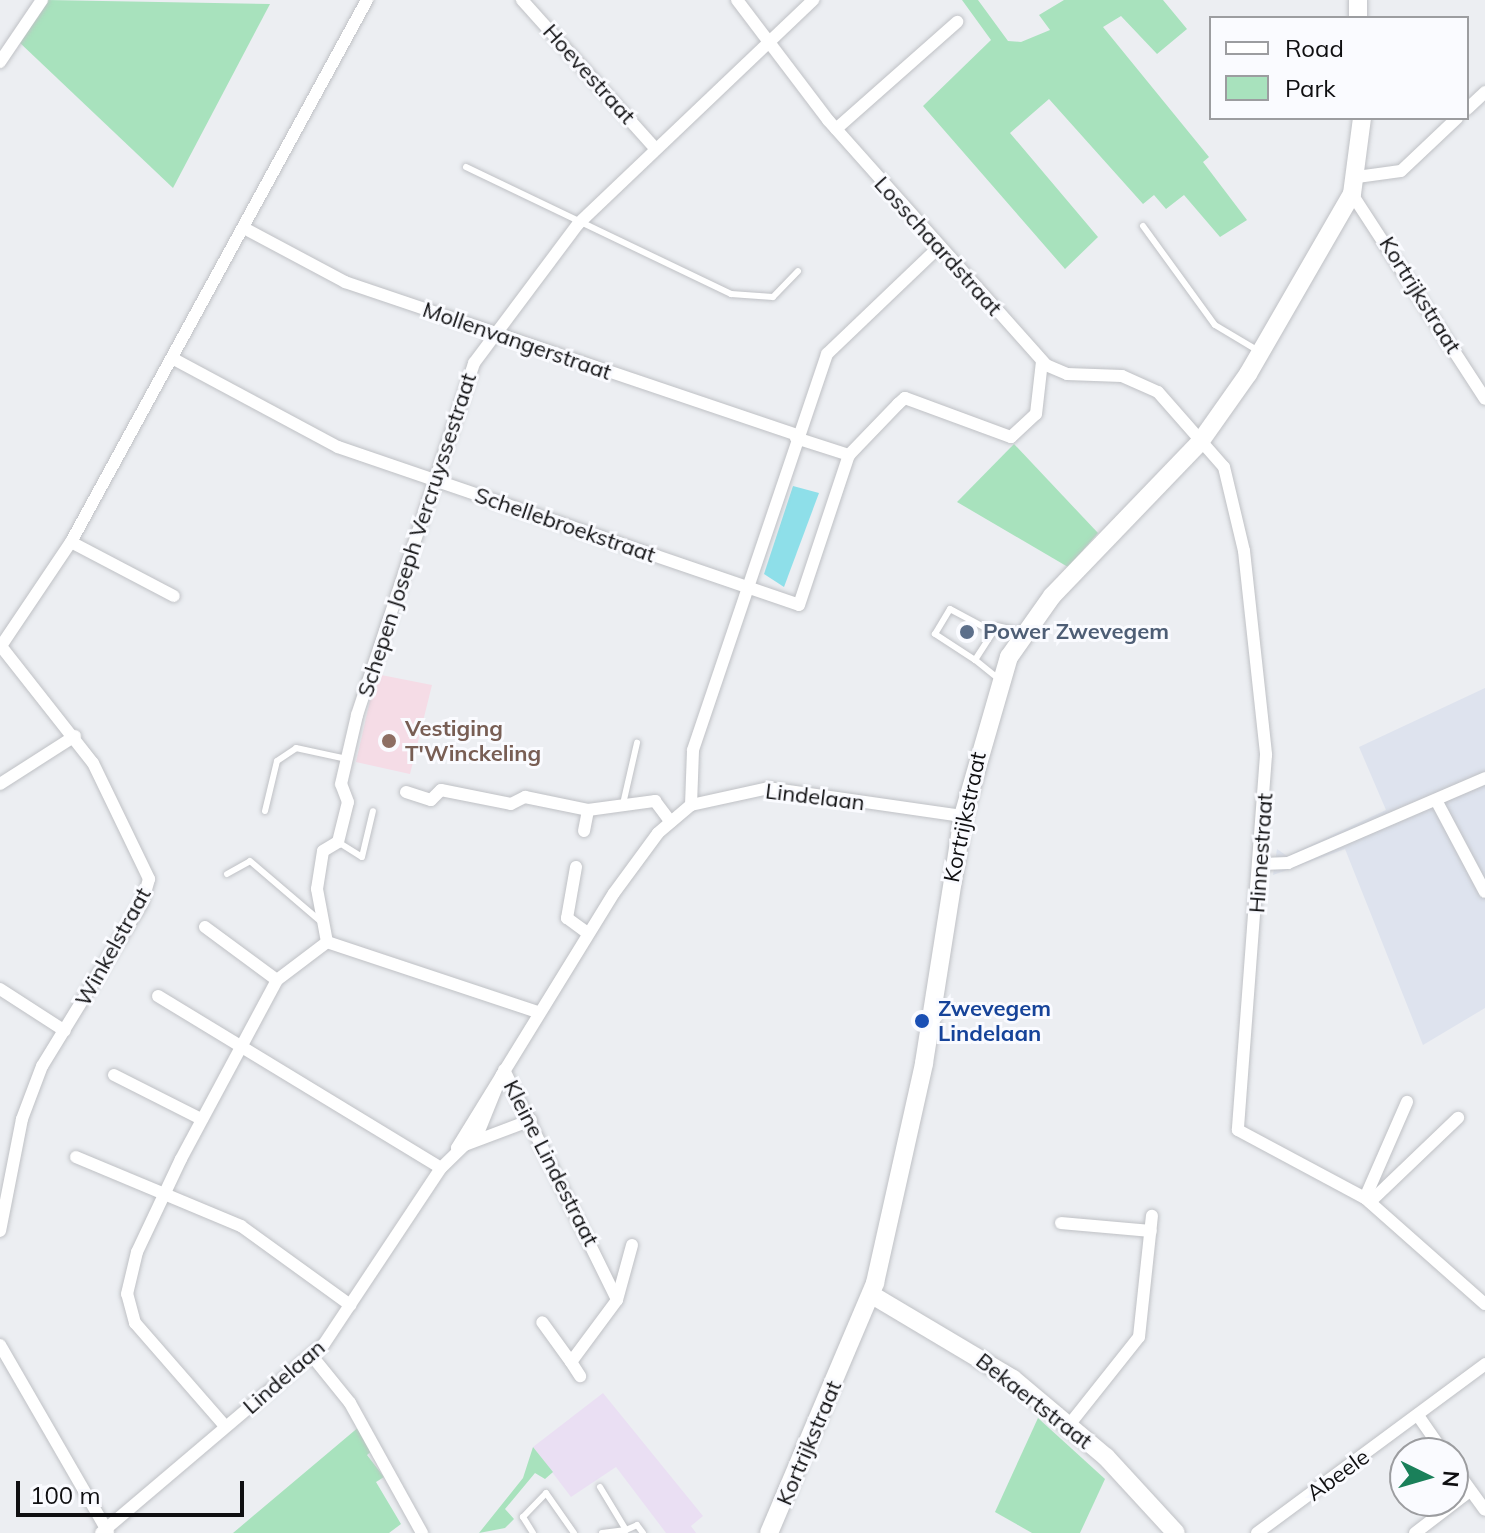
<!DOCTYPE html>
<html>
<head>
<meta charset="utf-8">
<style>
  body { margin:0 }
  #map { position:relative; width:1485px; height:1533px; overflow:hidden; background:#eceef2; font-family:Mulish,sans-serif }
  div>[style] { position:absolute }
  .commercial>* { inset:0; background:#eadff3 }
  .built>* { inset:0; background:#dee3ee }
  .education>* { inset:0; background:#f5dce6 }
  .green>* { inset:0; background:#a8e2bd }
  .water>* { inset:0; background:#8edfe9 }
  .roads { filter:drop-shadow(0 0 2px #bfc1c5) drop-shadow(0 0 2px #bfc1c5) }
  .lane>* { height:6px; margin:-3px; padding:0 3px; transform-origin:3px; border-radius:3px; background:#fff }
  .street>* { height:12px; margin:-6px; padding:0 6px; transform-origin:6px; border-radius:6px; background:#fff }
  .secondary>* { height:18px; margin:-9px; padding:0 9px; transform-origin:9px; border-radius:9px; background:#fff }
  .dots>* { width:22px; height:22px; translate:-50% -50%; box-sizing:border-box; border:4px solid #fafbff; border-radius:50% }
  span { translate:-50% -50%; white-space:nowrap; text-align:center; line-height:1.15; -webkit-text-stroke:6px #fafbff; paint-order:stroke }
  .street-label { font-size:22px; color:#0f0f11 }
  .service-label { font-size:22px; color:#4e5e75; font-weight:700 }
  .left { translate:0 -50%; text-align:left }
  .education-label { font-size:22px; color:#785e54; font-weight:700 }
  .transit-label { font-size:22px; color:#164399; font-weight:700 }
  .legend { position:absolute; left:1209px; top:16px; width:260px; height:104px; box-sizing:border-box; background:#fafbff; border:2px solid #9c9da0; margin:0; padding:10px 14px; list-style:none; font-size:24px; color:#0f0f11 }
  .legend li { display:flex; align-items:center; gap:16px; height:40px }
  .legend b { width:40px; border:2px solid #9c9da0 }
  .north { position:absolute; left:1389px; top:1437px; width:80px; height:80px; box-sizing:border-box; background:#fafbff; border:2px solid #9c9da0; border-radius:50%; rotate:95deg; font-size:22px; font-weight:700; line-height:32px; text-align:center; color:#0f0f11 }
  .north::after { content:''; display:block; margin:auto; width:28px; height:36px; background:#1a805a; clip-path:polygon(50% 0,100% 100%,50% 72%,0 100%) }
  .scale { position:absolute; left:16px; top:1481px; width:228px; height:36px; box-sizing:border-box; border:4px solid #0f0f11; border-top:0; padding-left:10px; font-size:24px; line-height:28px; white-space:nowrap; color:#0f0f11; -webkit-text-stroke:6px #fafbff; paint-order:stroke }
</style>
</head>
<body>
<div id="map">
  <div class="commercial">
    <i style="clip-path:polygon(603px 1393px,703px 1516px,691px 1526px,696px 1533px,666px 1533px,616px 1467px,571px 1497px,533px 1447px)"></i>
  </div>
  <div class="built">
    <i style="clip-path:polygon(1485px 688px,1485px 1008px,1423px 1045px,1345px 849px,1273px 875px,1277px 849px,1287px 856px,1386px 810px,1359px 747px)"></i>
  </div>
  <div class="education">
    <i style="clip-path:polygon(376px 674px,432px 685px,410px 774px,356px 762px)"></i>
  </div>
  <div class="green">
    <i style="clip-path:polygon(47px 0,270px 4px,173px 188px,19px 42px)"></i>
    <i style="clip-path:polygon(962px 0,978px 0,1008px 41px,1021px 42px,1050px 30px,1039px 15px,1064px 0,1163px 0,1187px 29px,1157px 54px,1121px 16px,1103px 27px,1209px 157px,1203px 162px,1247px 220px,1220px 237px,1184px 195px,1166px 209px,1154px 195px,1143px 204px,1049px 99px,1010px 133px,1098px 237px,1065px 269px,923px 106px,991px 40px)"></i>
    <i style="clip-path:polygon(1014px 444px,1098px 533px,1068px 567px,957px 502px)"></i>
    <i style="clip-path:polygon(1038px 1418px,1105px 1479px,1080px 1533px,1032px 1533px,995px 1512px)"></i>
    <i style="clip-path:polygon(360px 1426px,375px 1448px,367px 1455px,384px 1477px,376px 1482px,401px 1524px,389px 1533px,233px 1533px)"></i>
    <i style="clip-path:polygon(533px 1447px,553px 1472px,545px 1479px,535px 1473px,505px 1509px,514px 1519px,505px 1528px,479px 1533px,523px 1478px)"></i>
  </div>
  <div class="water">
    <i style="clip-path:polygon(793px 486px,819px 493px,784px 587px,764px 574px)"></i>
  </div>
  <div class="roads">
    <div class="lane">
      <i style="left:466px;top:167px;width:294px;rotate:25.6deg"></i>
      <i style="left:731px;top:294px;width:42px;rotate:4.1deg"></i>
      <i style="left:773px;top:297px;width:36px;rotate:-46deg"></i>
      <i style="left:1143px;top:226px;width:122px;rotate:54deg"></i>
      <i style="left:1215px;top:325px;width:49px;rotate:30.8deg"></i>
      <i style="left:975px;top:660px;width:48px;rotate:-147deg"></i>
      <i style="left:935px;top:634px;width:29px;rotate:-59deg"></i>
      <i style="left:950px;top:609px;width:47px;rotate:28.2deg"></i>
      <i style="left:1000px;top:680px;width:32px;rotate:-141deg"></i>
      <i style="left:975px;top:660px;width:40px;rotate:-57.1deg"></i>
      <i style="left:997px;top:626px;width:26px;rotate:13deg"></i>
      <i style="left:623px;top:804px;width:63px;rotate:-77.1deg"></i>
      <i style="left:265px;top:811px;width:51px;rotate:-76.5deg"></i>
      <i style="left:277px;top:761px;width:23px;rotate:-34deg"></i>
      <i style="left:296px;top:748px;width:52px;rotate:12.2deg"></i>
      <i style="left:338px;top:842px;width:28px;rotate:32deg"></i>
      <i style="left:362px;top:857px;width:47px;rotate:-76.6deg"></i>
      <i style="left:227px;top:874px;width:26px;rotate:-29deg"></i>
      <i style="left:250px;top:861px;width:91px;rotate:40.5deg"></i>
      <i style="left:600px;top:1487px;width:50px;rotate:58.8deg"></i>
      <i style="left:626px;top:1530px;width:12px;rotate:-24deg"></i>
      <i style="left:637px;top:1525px;width:10px;rotate:53deg"></i>
      <i style="left:533px;top:1533px;width:19px;rotate:-122deg"></i>
      <i style="left:523px;top:1517px;width:33px;rotate:-46deg"></i>
      <i style="left:546px;top:1493px;width:49px;rotate:55deg"></i>
      <i style="left:602px;top:1533px;width:24px;rotate:-7deg"></i>
    </div>
    <div class="street">
      <i style="left:522px;top:0;width:199px;rotate:48.1deg"></i>
      <i style="left:737px;top:0;width:151px;rotate:52.8deg"></i>
      <i style="left:828px;top:120px;width:328px;rotate:48.3deg"></i>
      <i style="left:1046px;top:365px;width:23px;rotate:23deg"></i>
      <i style="left:1067px;top:374px;width:55px;rotate:2.1deg"></i>
      <i style="left:1122px;top:376px;width:39px;rotate:24deg"></i>
      <i style="left:1158px;top:392px;width:100px;rotate:48.7deg"></i>
      <i style="left:1224px;top:467px;width:86px;rotate:76.6deg"></i>
      <i style="left:1244px;top:551px;width:205px;rotate:83.8deg"></i>
      <i style="left:1266px;top:755px;width:376px;rotate:94.3deg"></i>
      <i style="left:1238px;top:1130px;width:144px;rotate:28.2deg"></i>
      <i style="left:1365px;top:1198px;width:160px;rotate:41.5deg"></i>
      <i style="left:0;top:62px;width:75px;rotate:-55.9deg"></i>
      <i style="left:1467px;top:109px;width:25px;rotate:-43deg"></i>
      <i style="left:836px;top:129px;width:162px;rotate:-41.5deg"></i>
      <i style="left:1357px;top:177px;width:44px;rotate:-7.8deg"></i>
      <i style="left:1401px;top:171px;width:77px;rotate:-43.4deg"></i>
      <i style="left:1352px;top:194px;width:244px;rotate:57deg"></i>
      <i style="left:244px;top:228px;width:115px;rotate:28.1deg"></i>
      <i style="left:345px;top:282px;width:478px;rotate:18.7deg"></i>
      <i style="left:172px;top:358px;width:188px;rotate:28.2deg"></i>
      <i style="left:338px;top:447px;width:487px;rotate:18.9deg"></i>
      <i style="left:799px;top:605px;width:158px;rotate:-71.6deg"></i>
      <i style="left:849px;top:455px;width:71px;rotate:-46.1deg"></i>
      <i style="left:898px;top:404px;width:9px;rotate:-41deg"></i>
      <i style="left:905px;top:398px;width:113px;rotate:20.2deg"></i>
      <i style="left:1011px;top:437px;width:34px;rotate:-43deg"></i>
      <i style="left:1036px;top:414px;width:53px;rotate:-83.5deg"></i>
      <i style="left:796px;top:438px;width:56px;rotate:17.8deg"></i>
      <i style="left:71px;top:542px;width:116px;rotate:27.7deg"></i>
      <i style="left:0;top:645px;width:150px;rotate:51.8deg"></i>
      <i style="left:93px;top:763px;width:129px;rotate:64.2deg"></i>
      <i style="left:149px;top:879px;width:25px;rotate:106deg"></i>
      <i style="left:142px;top:903px;width:191px;rotate:121.5deg"></i>
      <i style="left:42px;top:1066px;width:57px;rotate:110.7deg"></i>
      <i style="left:22px;top:1119px;width:114px;rotate:101.1deg"></i>
      <i style="left:1px;top:646px;width:125px;rotate:-56.1deg"></i>
      <i style="left:71px;top:542px;width:618px;rotate:-61.36deg"></i>
      <i style="left:0;top:784px;width:89px;rotate:-32.6deg"></i>
      <i style="left:406px;top:792px;width:26px;rotate:18deg"></i>
      <i style="left:431px;top:800px;width:14px;rotate:-45deg"></i>
      <i style="left:441px;top:790px;width:71px;rotate:11.3deg"></i>
      <i style="left:511px;top:804px;width:16px;rotate:-27deg"></i>
      <i style="left:525px;top:797px;width:64px;rotate:11.7deg"></i>
      <i style="left:588px;top:810px;width:68px;rotate:-7.7deg"></i>
      <i style="left:655px;top:801px;width:26px;rotate:53deg"></i>
      <i style="left:1436px;top:800px;width:104px;rotate:62deg"></i>
      <i style="left:691px;top:805px;width:55px;rotate:-87.9deg"></i>
      <i style="left:693px;top:750px;width:418px;rotate:-71.3deg"></i>
      <i style="left:827px;top:354px;width:153px;rotate:-43.7deg"></i>
      <i style="left:584px;top:831px;width:21px;rotate:-79deg"></i>
      <i style="left:1262px;top:864px;width:26px;rotate:-2deg"></i>
      <i style="left:1288px;top:863px;width:215px;rotate:-23.3deg"></i>
      <i style="left:576px;top:867px;width:52px;rotate:100deg"></i>
      <i style="left:567px;top:918px;width:26px;rotate:36deg"></i>
      <i style="left:205px;top:927px;width:89px;rotate:36.4deg"></i>
      <i style="left:327px;top:942px;width:54px;rotate:-100.7deg"></i>
      <i style="left:317px;top:889px;width:38px;rotate:-81deg"></i>
      <i style="left:323px;top:851px;width:17px;rotate:-31deg"></i>
      <i style="left:338px;top:842px;width:41px;rotate:-76deg"></i>
      <i style="left:348px;top:802px;width:19px;rotate:-111deg"></i>
      <i style="left:341px;top:784px;width:71px;rotate:-76.9deg"></i>
      <i style="left:357px;top:715px;width:371px;rotate:-71.6deg"></i>
      <i style="left:474px;top:363px;width:174px;rotate:-53.2deg"></i>
      <i style="left:578px;top:224px;width:325px;rotate:-43.6deg"></i>
      <i style="left:0;top:989px;width:77px;rotate:32.9deg"></i>
      <i style="left:158px;top:996px;width:331px;rotate:31.3deg"></i>
      <i style="left:504px;top:1070px;width:256px;rotate:63.8deg"></i>
      <i style="left:617px;top:1300px;width:77px;rotate:126.6deg"></i>
      <i style="left:571px;top:1362px;width:49px;rotate:-125.9deg"></i>
      <i style="left:114px;top:1075px;width:97px;rotate:26.8deg"></i>
      <i style="left:457px;top:1148px;width:299px;rotate:-58.4deg"></i>
      <i style="left:614px;top:893px;width:74px;rotate:-53.7deg"></i>
      <i style="left:658px;top:833px;width:43px;rotate:-40.3deg"></i>
      <i style="left:691px;top:805px;width:79px;rotate:-12.4deg"></i>
      <i style="left:768px;top:788px;width:197px;rotate:8.2deg"></i>
      <i style="left:457px;top:1148px;width:79px;rotate:-20.7deg"></i>
      <i style="left:76px;top:1157px;width:179px;rotate:22.7deg"></i>
      <i style="left:241px;top:1226px;width:135px;rotate:35.9deg"></i>
      <i style="left:1365px;top:1198px;width:105px;rotate:-66.4deg"></i>
      <i style="left:1370px;top:1202px;width:122px;rotate:-43.7deg"></i>
      <i style="left:1061px;top:1223px;width:90px;rotate:5.1deg"></i>
      <i style="left:617px;top:1300px;width:57px;rotate:-74.7deg"></i>
      <i style="left:0;top:1345px;width:216px;rotate:60deg"></i>
      <i style="left:312px;top:1356px;width:60px;rotate:51deg"></i>
      <i style="left:350px;top:1403px;width:149px;rotate:61deg"></i>
      <i style="left:571px;top:1362px;width:17px;rotate:57deg"></i>
      <i style="left:1419px;top:1417px;width:44px;rotate:55.2deg"></i>
      <i style="left:1069px;top:1425px;width:112px;rotate:-51.5deg"></i>
      <i style="left:1139px;top:1337px;width:122px;rotate:-83.9deg"></i>
      <i style="left:225px;top:1426px;width:137px;rotate:-131.1deg"></i>
      <i style="left:135px;top:1323px;width:30px;rotate:-105deg"></i>
      <i style="left:127px;top:1294px;width:43px;rotate:-76.6deg"></i>
      <i style="left:137px;top:1252px;width:103px;rotate:-64.7deg"></i>
      <i style="left:181px;top:1159px;width:203px;rotate:-61.8deg"></i>
      <i style="left:277px;top:980px;width:63px;rotate:-37.2deg"></i>
      <i style="left:327px;top:942px;width:221px;rotate:18.4deg"></i>
      <i style="left:1453px;top:1466px;width:54px;rotate:54deg"></i>
      <i style="left:101px;top:1533px;width:292px;rotate:-40.3deg"></i>
      <i style="left:324px;top:1344px;width:211px;rotate:-56.4deg"></i>
      <i style="left:441px;top:1168px;width:53px;rotate:-44.2deg"></i>
      <i style="left:479px;top:1131px;width:61px;rotate:-68deg"></i>
      <i style="left:1257px;top:1533px;width:284px;rotate:-36.5deg"></i>
      <i style="left:1415px;top:1533px;width:69px;rotate:-37.4deg"></i>
    </div>
    <div class="secondary">
      <i style="left:1358px;top:0;width:18px;rotate:90deg"></i>
      <i style="left:872px;top:1295px;width:164px;rotate:30.8deg"></i>
      <i style="left:1013px;top:1379px;width:121px;rotate:40deg"></i>
      <i style="left:1106px;top:1457px;width:103px;rotate:47.4deg"></i>
      <i style="left:769px;top:1533px;width:272px;rotate:-67deg"></i>
      <i style="left:875px;top:1283px;width:225px;rotate:-77.4deg"></i>
      <i style="left:924px;top:1063px;width:250px;rotate:-81deg"></i>
      <i style="left:963px;top:816px;width:166px;rotate:-73.9deg"></i>
      <i style="left:1009px;top:657px;width:75px;rotate:-54.8deg"></i>
      <i style="left:1052px;top:596px;width:214px;rotate:-46.1deg"></i>
      <i style="left:1200px;top:442px;width:83px;rotate:-54.8deg"></i>
      <i style="left:1248px;top:374px;width:208px;rotate:-60deg"></i>
      <i style="left:1352px;top:194px;width:77px;rotate:-82.5deg"></i>
    </div>
  </div>
  <div class="dots">
    <i style="left:967px;top:632px;background:#5c6f8a"></i>
    <i style="left:389px;top:741px;background:#8d6e63"></i>
    <i style="left:922px;top:1021px;background:#1a4fb4"></i>
  </div>
  <div class="street-label">
    <span style="left:589px;top:74px;rotate:48deg">Hoevestraat</span>
    <span style="left:938px;top:246px;rotate:48deg">Losschaardstraat</span>
    <span style="left:1420px;top:295px;rotate:58deg">Kortrijkstraat</span>
    <span style="left:517px;top:341px;rotate:19deg">Mollenvangerstraat</span>
    <span style="left:565px;top:525px;rotate:19deg">Schellebroekstraat</span>
    <span style="left:417px;top:535px;rotate:-72deg">Schepen Joseph Vercruyssestraat</span>
    <span style="left:815px;top:797px;rotate:7deg">Lindelaan</span>
    <span style="left:965px;top:817px;rotate:-78deg">Kortrijkstraat</span>
    <span style="left:1261px;top:853px;rotate:-86deg">Hinnestraat</span>
    <span style="left:113px;top:947px;rotate:-61deg">Winkelstraat</span>
    <span style="left:551px;top:1163px;rotate:63deg">Kleine Lindestraat</span>
    <span style="left:284px;top:1377px;rotate:-41deg">Lindelaan</span>
    <span style="left:1034px;top:1401px;rotate:38deg">Bekaertstraat</span>
    <span style="left:809px;top:1443px;rotate:-67deg">Kortrijkstraat</span>
    <span style="left:1338px;top:1475px;rotate:-36deg">Abeele</span>
  </div>
  <div class="service-label">
    <span class="left" style="left:983px;top:632px">Power Zwevegem</span>
  </div>
  <div class="education-label">
    <span class="left" style="left:405px;top:741px">Vestiging<br>T'Winckeling</span>
  </div>
  <div class="transit-label">
    <span class="left" style="left:938px;top:1021px">Zwevegem<br>Lindelaan</span>
  </div>
  <ul class="legend">
  <li><b style="height:10px;background:#fff"></b>Road</li>
  <li><b style="height:22px;background:#a8e2bd"></b>Park</li>
  </ul>
  <div class="north">N</div>
  <div class="scale">100 m</div>
</div>
</body>
</html>
